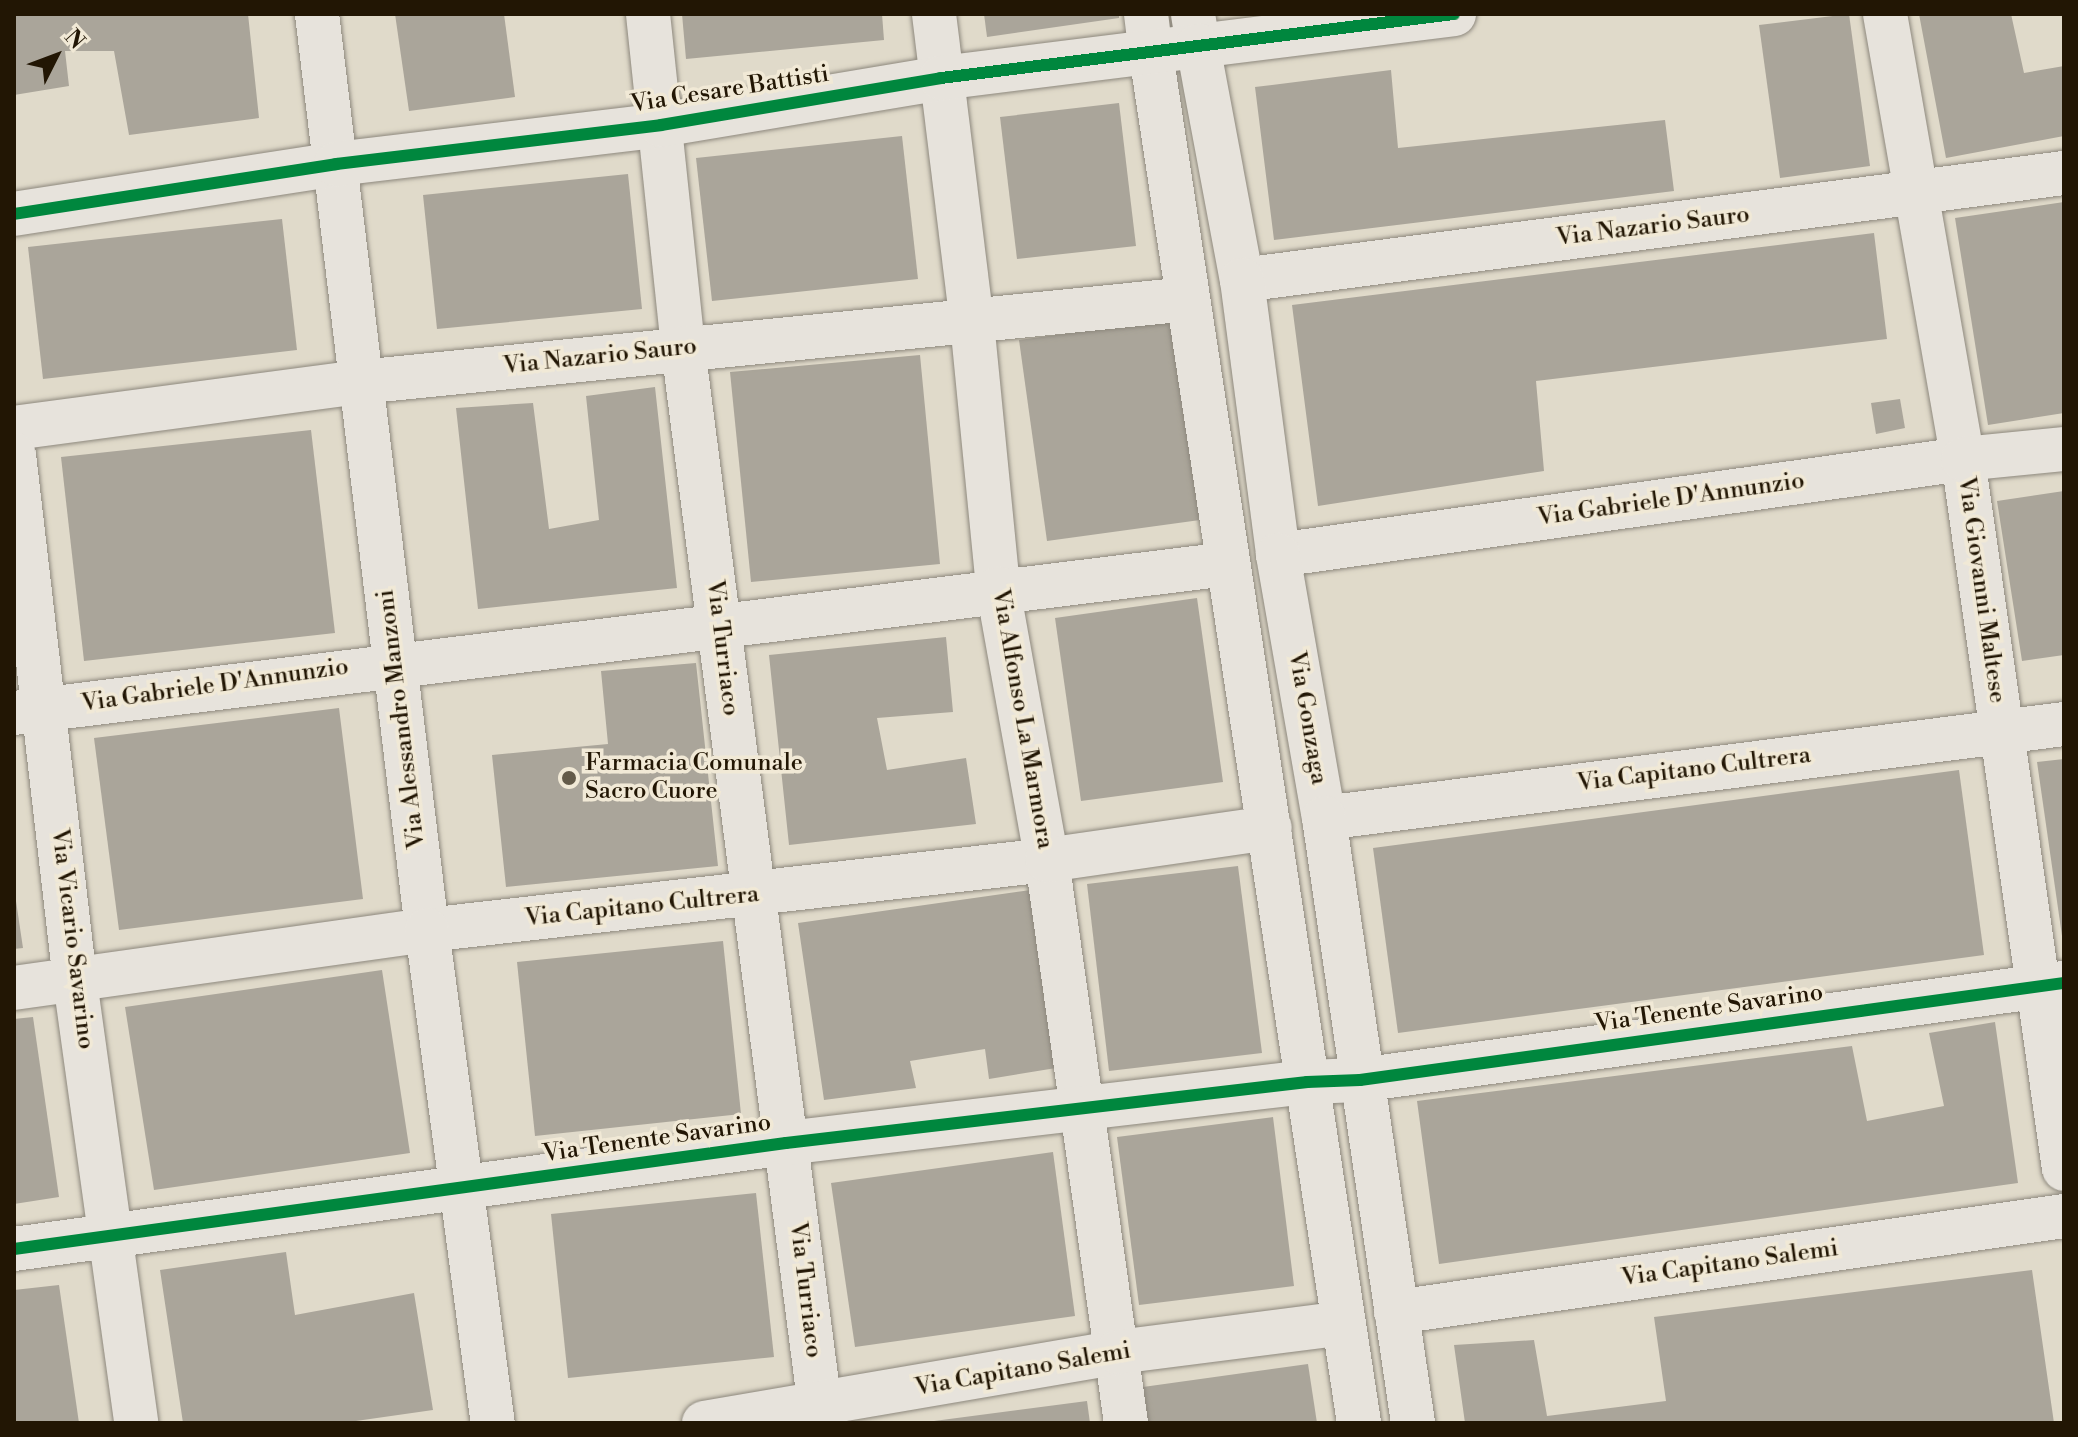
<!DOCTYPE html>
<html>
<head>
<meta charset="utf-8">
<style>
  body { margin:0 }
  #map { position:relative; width:2078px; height:1437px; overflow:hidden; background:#e0daca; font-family:"Libre Bodoni",serif }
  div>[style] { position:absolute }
  .building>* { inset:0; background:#aaa59a }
  .roads { filter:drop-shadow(0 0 2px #8d887d) drop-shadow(0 0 2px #8d887d) }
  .street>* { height:44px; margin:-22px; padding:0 22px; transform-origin:22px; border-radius:22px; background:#e7e3dc }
  .secondary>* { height:44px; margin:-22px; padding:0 22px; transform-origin:22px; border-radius:22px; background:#e7e3dc }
  .cycleway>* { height:12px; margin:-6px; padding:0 6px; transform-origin:6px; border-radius:6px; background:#00873e }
  .dots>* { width:22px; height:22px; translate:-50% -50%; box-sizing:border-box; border:4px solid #f1e9d6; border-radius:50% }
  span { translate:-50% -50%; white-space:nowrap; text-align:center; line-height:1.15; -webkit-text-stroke:7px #f1e9d6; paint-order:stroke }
  .street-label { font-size:24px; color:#221604 }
  .poi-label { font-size:24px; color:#221604 }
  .left { translate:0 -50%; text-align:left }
  .frame { position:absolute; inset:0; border:16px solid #221604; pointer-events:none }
  .north { position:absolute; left:16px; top:16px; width:80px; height:80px; -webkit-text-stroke:6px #f1e9d6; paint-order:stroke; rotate:48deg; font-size:22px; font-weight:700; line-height:32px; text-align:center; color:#221604 }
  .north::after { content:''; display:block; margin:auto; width:28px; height:36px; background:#221604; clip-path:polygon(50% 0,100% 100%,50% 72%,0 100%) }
</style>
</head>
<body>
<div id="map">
  <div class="building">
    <i style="clip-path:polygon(14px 14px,248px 14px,259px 118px,129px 135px,114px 51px,65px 51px,69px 86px,14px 95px)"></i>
    <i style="clip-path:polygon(395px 14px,504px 14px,515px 97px,409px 111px)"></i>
    <i style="clip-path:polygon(682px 14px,882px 14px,884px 40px,686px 59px)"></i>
    <i style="clip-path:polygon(984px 14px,1119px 14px,1119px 18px,987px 37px)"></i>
    <i style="clip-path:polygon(1849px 14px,1870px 166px,1780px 178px,1759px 25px)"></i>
    <i style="clip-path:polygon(1919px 14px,2011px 14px,2024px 73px,2064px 66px,2064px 136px,1946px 158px)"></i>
    <i style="clip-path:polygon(1391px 70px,1398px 148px,1665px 120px,1674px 191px,1274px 240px,1255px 87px)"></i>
    <i style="clip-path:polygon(1119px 103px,1136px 246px,1017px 259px,1000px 117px)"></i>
    <i style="clip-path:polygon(902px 136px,918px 279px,712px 301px,696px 158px)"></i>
    <i style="clip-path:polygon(628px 174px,642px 309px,437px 329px,423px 195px)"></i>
    <i style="clip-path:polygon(2064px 202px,2064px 413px,1988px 425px,1955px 218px)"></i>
    <i style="clip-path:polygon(282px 219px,297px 350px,43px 379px,28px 247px)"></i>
    <i style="clip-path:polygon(1874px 233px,1887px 339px,1536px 381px,1544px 471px,1318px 506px,1292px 305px)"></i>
    <i style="clip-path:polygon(1172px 319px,1200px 520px,1047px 541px,1019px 340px)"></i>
    <i style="clip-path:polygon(920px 355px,940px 564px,751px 582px,730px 372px)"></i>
    <i style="clip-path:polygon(655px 387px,677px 588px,478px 609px,456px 408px,533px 403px,549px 529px,599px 520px,586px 396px)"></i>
    <i style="clip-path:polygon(1900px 399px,1905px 428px,1876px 434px,1871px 403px)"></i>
    <i style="clip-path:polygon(311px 430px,335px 633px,84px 661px,61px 457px)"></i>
    <i style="clip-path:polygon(2064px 491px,2064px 655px,2022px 661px,1997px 501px)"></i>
    <i style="clip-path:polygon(1197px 598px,1223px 782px,1081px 801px,1055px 618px)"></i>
    <i style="clip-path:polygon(946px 637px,953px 712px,877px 718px,887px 770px,966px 758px,976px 824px,789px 845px,769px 655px)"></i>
    <i style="clip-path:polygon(696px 663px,718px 866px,506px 887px,492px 755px,608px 744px,601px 671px)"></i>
    <i style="clip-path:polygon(339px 708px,363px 899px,119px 930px,94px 738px)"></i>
    <i style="clip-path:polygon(2064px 759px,2064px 936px,2062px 936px,2037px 762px)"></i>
    <i style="clip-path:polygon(1959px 770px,1984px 955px,1398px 1033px,1373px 848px)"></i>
    <i style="clip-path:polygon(1238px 866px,1262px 1053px,1109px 1071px,1087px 884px)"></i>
    <i style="clip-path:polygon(1031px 890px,1056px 1068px,989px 1079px,985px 1049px,910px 1061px,916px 1088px,824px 1100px,798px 923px)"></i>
    <i style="clip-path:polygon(16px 901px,23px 948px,14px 949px,14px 902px)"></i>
    <i style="clip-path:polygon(723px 941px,741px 1114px,535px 1136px,517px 962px)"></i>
    <i style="clip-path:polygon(382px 970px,410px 1153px,154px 1190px,125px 1007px)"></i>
    <i style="clip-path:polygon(33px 1017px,59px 1197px,14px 1204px,14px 1019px)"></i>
    <i style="clip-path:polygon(1995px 1022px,2018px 1183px,1439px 1264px,1417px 1101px,1852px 1046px,1867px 1121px,1944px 1106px,1929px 1033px)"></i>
    <i style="clip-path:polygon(1273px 1117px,1294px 1286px,1139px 1305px,1117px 1137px)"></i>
    <i style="clip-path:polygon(1053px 1152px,1075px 1316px,855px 1347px,831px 1183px)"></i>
    <i style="clip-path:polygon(756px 1193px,774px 1357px,568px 1378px,551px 1214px)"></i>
    <i style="clip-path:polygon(286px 1252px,295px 1315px,414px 1293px,433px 1410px,342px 1423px,183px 1423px,160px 1270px)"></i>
    <i style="clip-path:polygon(2032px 1270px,2054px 1423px,1465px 1423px,1454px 1345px,1534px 1340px,1547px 1416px,1666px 1401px,1654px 1317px)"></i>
    <i style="clip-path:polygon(59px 1285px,79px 1423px,14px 1423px,14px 1290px)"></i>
    <i style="clip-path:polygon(1308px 1364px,1317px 1423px,1148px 1423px,1143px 1387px)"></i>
    <i style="clip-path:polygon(1087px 1401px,1090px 1423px,934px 1423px,934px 1421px)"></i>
  </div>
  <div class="roads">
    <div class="street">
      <i style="left:648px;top:14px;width:336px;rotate:84deg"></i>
      <i style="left:683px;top:348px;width:1084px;rotate:82.63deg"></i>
      <i style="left:934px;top:14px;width:310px;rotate:83deg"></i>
      <i style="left:972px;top:322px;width:268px;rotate:84.4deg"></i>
      <i style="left:998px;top:589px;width:275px;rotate:79.8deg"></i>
      <i style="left:1047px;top:860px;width:569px;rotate:82.01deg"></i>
      <i style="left:1146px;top:14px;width:40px;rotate:82.9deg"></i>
      <i style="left:1193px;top:14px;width:32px;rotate:81deg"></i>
      <i style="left:1198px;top:46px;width:258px;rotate:-7.1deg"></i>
      <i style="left:1885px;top:14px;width:452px;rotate:80.1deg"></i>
      <i style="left:1963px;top:459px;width:717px;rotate:81.9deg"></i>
      <i style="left:1242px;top:280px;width:829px;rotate:-7.42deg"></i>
      <i style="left:14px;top:428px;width:349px;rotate:-7.6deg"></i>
      <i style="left:360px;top:382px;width:832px;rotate:-5.72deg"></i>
      <i style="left:14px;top:455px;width:530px;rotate:83.38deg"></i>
      <i style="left:75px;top:981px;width:446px;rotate:82.1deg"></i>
      <i style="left:1278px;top:555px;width:692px;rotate:-7.98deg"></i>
      <i style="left:1963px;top:459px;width:101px;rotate:-5.7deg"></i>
      <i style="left:14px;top:713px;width:1222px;rotate:-7deg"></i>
      <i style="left:1324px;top:818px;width:746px;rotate:-7.24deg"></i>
      <i style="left:14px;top:988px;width:417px;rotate:-8deg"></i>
      <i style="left:427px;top:930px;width:624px;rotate:-6.44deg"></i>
      <i style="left:1047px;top:860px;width:225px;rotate:-8.2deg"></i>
      <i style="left:14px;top:1249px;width:779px;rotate:-7.82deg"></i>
      <i style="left:786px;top:1143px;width:525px;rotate:-6.68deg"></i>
      <i style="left:1307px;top:1082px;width:53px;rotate:-2.2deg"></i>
      <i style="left:1360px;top:1080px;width:711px;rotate:-7.85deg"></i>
      <i style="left:1396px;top:1312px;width:675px;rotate:-8.18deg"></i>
      <i style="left:704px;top:1423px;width:420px;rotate:-9.7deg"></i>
      <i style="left:1118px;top:1352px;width:227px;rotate:-7.3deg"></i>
    </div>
    <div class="secondary">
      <i style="left:317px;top:14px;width:923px;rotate:83.15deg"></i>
      <i style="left:427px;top:930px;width:497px;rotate:82.4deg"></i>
      <i style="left:1151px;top:54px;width:1385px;rotate:81.36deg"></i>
      <i style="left:14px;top:214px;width:326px;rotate:-8.8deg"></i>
      <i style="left:336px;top:164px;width:327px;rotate:-6.8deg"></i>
      <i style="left:661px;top:125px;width:284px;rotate:-9.5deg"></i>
      <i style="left:941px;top:78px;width:259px;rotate:-7.1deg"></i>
      <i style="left:1198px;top:46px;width:238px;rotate:79.4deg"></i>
      <i style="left:1242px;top:280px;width:277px;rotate:82.5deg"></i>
      <i style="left:1278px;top:555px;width:267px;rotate:80.1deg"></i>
      <i style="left:1324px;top:818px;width:612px;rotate:81.63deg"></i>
    </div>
  </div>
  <div class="cycleway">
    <i style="left:14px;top:214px;width:326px;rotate:-8.8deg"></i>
    <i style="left:336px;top:164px;width:327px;rotate:-6.8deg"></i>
    <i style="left:661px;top:125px;width:284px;rotate:-9.5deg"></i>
    <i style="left:941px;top:78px;width:517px;rotate:-7.11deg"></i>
    <i style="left:14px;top:1249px;width:779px;rotate:-7.82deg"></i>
    <i style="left:786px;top:1143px;width:525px;rotate:-6.68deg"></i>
    <i style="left:1307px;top:1082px;width:53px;rotate:-2.2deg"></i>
    <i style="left:1360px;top:1080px;width:711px;rotate:-7.85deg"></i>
  </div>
  <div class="dots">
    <i style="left:569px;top:778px;background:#645b49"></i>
  </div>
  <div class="street-label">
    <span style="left:730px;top:90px;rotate:-9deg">Via Cesare Battisti</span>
    <span style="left:1653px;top:227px;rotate:-7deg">Via Nazario Sauro</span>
    <span style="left:600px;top:357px;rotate:-6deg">Via Nazario Sauro</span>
    <span style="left:1671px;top:500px;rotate:-8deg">Via Gabriele D'Annunzio</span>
    <span style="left:1981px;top:590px;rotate:82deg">Via Giovanni Maltese</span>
    <span style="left:722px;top:648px;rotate:83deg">Via Turriaco</span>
    <span style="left:215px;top:686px;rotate:-8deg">Via Gabriele D'Annunzio</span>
    <span style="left:1307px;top:718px;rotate:80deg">Via Gonzaga</span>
    <span style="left:402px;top:719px;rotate:-97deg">Via Alessandro Manzoni</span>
    <span style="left:1022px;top:719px;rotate:80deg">Via Alfonso La Marmora</span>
    <span style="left:1694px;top:770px;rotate:-7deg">Via Capitano Cultrera</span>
    <span style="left:642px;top:907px;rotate:-6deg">Via Capitano Cultrera</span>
    <span style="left:72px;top:939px;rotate:83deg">Via Vicario Savarino</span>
    <span style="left:1709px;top:1009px;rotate:-8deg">Via Tenente Savarino</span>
    <span style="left:657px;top:1139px;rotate:-8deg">Via Tenente Savarino</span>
    <span style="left:1730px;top:1264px;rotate:-8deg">Via Capitano Salemi</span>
    <span style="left:805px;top:1290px;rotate:83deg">Via Turriaco</span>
    <span style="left:1023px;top:1370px;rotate:-10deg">Via Capitano Salemi</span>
  </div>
  <div class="poi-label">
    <span class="left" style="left:585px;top:778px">Farmacia Comunale<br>Sacro Cuore</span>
  </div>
  <div class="frame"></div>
  <div class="north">N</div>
</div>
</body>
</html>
